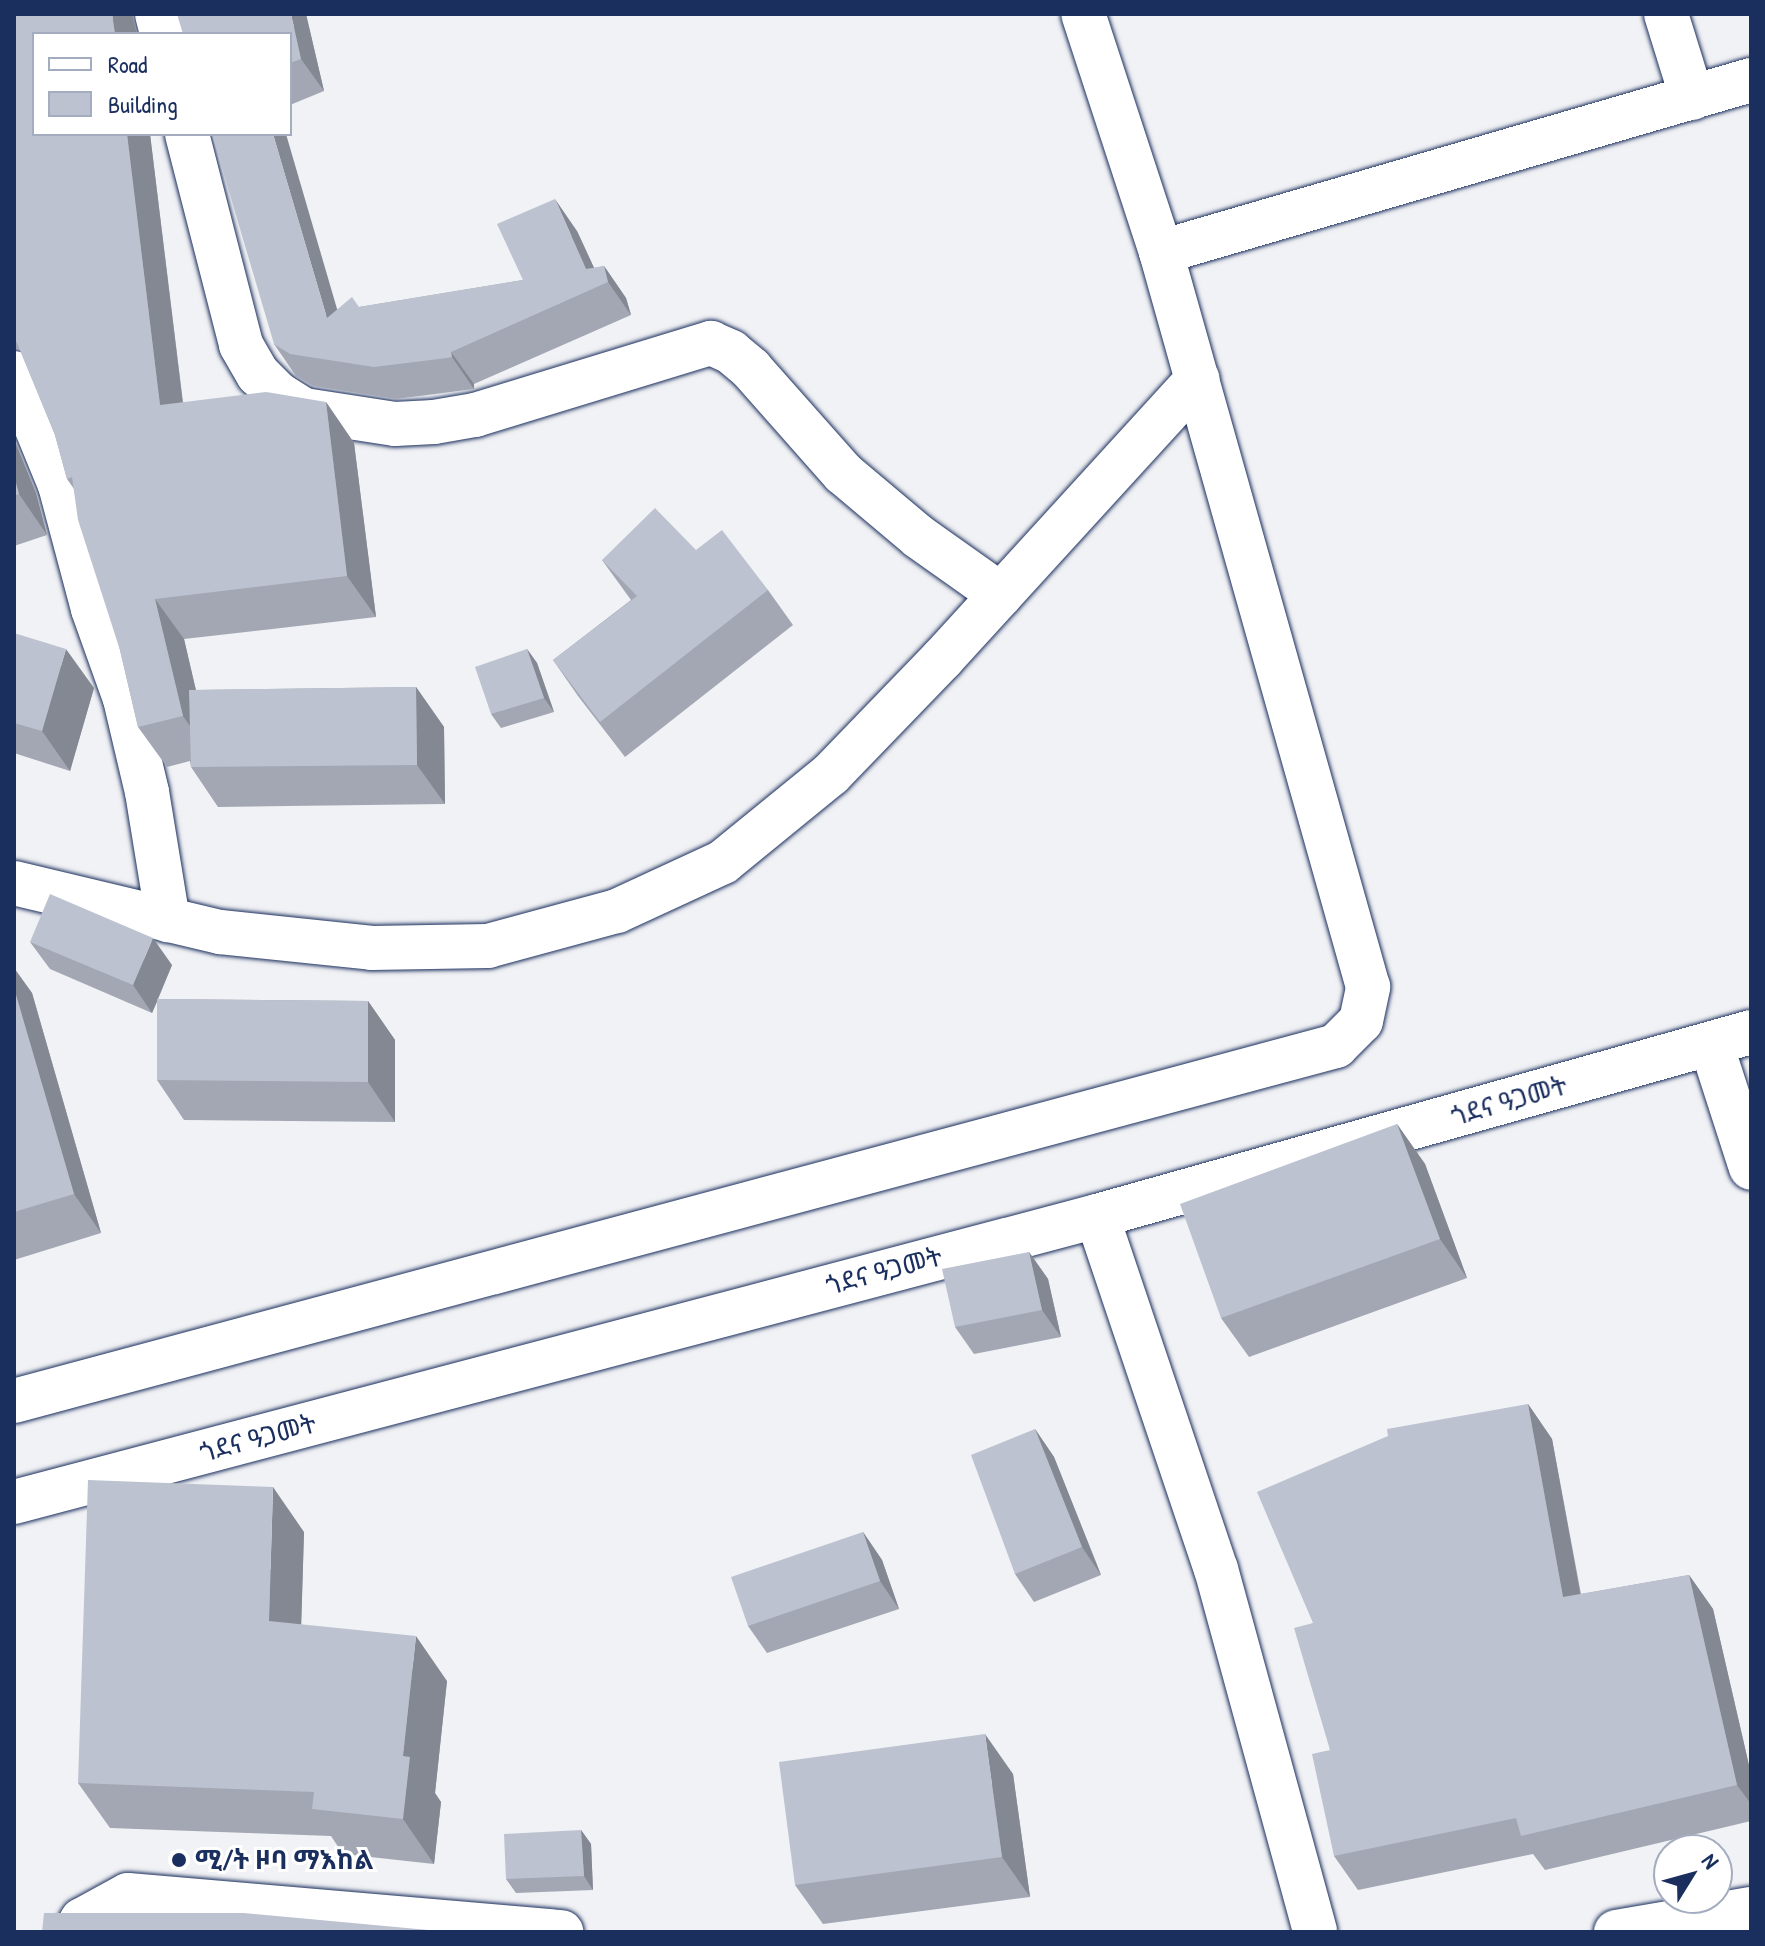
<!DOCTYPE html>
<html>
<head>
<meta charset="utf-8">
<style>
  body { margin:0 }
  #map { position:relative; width:1765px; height:1946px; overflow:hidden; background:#f1f2f5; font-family:"Patrick Hand","Noto Sans Ethiopic",sans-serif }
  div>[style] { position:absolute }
  .roads { filter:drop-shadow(0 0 2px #1b2f5e) drop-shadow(0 0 2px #1b2f5e) }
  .street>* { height:44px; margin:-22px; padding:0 22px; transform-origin:22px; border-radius:22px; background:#fff }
  .wall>* { inset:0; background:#a2a7b3 }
  .shaded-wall>* { inset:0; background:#848892 }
  .building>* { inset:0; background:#bcc2d0 }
  .dots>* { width:22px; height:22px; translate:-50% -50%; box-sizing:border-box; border:4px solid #fff; border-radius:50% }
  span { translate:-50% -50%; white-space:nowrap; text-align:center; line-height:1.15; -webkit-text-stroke:6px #fff; paint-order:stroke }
  .street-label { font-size:26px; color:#1b2f5e }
  .poi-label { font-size:26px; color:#1b2f5e; font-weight:700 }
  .left { translate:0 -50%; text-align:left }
  .frame { position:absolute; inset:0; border:16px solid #1b2f5e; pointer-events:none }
  .legend { position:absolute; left:32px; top:32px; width:260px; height:104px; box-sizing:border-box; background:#fff; border:2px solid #a4acbf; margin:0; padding:10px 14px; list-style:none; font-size:24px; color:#1b2f5e }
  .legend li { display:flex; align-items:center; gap:16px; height:40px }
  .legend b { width:40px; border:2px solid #a4acbf }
  .north { position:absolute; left:1653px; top:1834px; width:80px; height:80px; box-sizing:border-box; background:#fff; border:2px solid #a4acbf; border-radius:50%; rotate:53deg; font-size:22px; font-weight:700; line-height:32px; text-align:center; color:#1b2f5e }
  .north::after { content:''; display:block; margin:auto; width:28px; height:36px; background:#1b2f5e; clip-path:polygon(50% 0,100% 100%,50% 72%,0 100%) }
</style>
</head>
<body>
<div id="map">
  <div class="roads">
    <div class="street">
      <i style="left:157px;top:14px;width:21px;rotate:76deg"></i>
      <i style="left:1666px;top:14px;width:88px;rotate:72.8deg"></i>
      <i style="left:187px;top:134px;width:218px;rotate:75.6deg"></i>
      <i style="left:241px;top:345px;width:34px;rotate:60deg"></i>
      <i style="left:258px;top:374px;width:28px;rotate:45deg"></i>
      <i style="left:278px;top:394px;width:31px;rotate:32deg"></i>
      <i style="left:304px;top:410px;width:92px;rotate:8.7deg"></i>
      <i style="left:395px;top:424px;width:39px;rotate:-3deg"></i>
      <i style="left:434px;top:422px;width:42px;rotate:-9.7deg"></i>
      <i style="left:475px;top:415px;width:247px;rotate:-17deg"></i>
      <i style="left:711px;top:343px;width:22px;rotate:24deg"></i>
      <i style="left:731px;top:352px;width:26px;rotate:40deg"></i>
      <i style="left:751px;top:369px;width:139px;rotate:48.5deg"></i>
      <i style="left:843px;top:473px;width:99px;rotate:40.1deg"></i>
      <i style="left:919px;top:537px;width:100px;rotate:35.3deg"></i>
      <i style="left:1161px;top:252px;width:615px;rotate:-16.25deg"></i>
      <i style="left:14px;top:373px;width:121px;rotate:67.7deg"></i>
      <i style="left:60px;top:485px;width:128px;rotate:75.1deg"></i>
      <i style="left:93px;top:609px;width:96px;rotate:70.4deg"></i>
      <i style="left:125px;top:699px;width:96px;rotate:76.7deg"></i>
      <i style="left:147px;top:792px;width:130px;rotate:80.7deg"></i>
      <i style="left:14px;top:883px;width:212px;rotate:13.4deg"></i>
      <i style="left:220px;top:932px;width:153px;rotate:6deg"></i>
      <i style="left:372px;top:948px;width:116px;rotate:-1deg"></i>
      <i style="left:488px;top:946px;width:134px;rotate:-15.2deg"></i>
      <i style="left:617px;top:911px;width:117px;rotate:-24.8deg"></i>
      <i style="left:723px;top:862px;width:139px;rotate:-39.2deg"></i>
      <i style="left:831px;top:774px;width:160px;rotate:-46deg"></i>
      <i style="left:942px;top:659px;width:379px;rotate:-47.6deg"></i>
      <i style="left:1711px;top:1044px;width:130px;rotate:72.1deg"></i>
      <i style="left:1097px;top:1216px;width:373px;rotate:71.4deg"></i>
      <i style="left:1216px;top:1569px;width:376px;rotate:74.7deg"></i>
      <i style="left:14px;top:1401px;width:1369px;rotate:-15.03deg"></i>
      <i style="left:1336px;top:1046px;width:35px;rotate:-45deg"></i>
      <i style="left:1361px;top:1021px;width:35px;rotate:-78deg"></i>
      <i style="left:1368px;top:987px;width:764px;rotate:-105.73deg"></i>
      <i style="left:1161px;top:252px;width:250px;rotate:-108.1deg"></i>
      <i style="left:14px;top:1502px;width:1120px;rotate:-14.79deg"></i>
      <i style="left:1097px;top:1216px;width:679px;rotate:-15.71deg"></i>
      <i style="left:75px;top:1932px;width:14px;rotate:-60deg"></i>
      <i style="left:82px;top:1920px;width:52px;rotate:-28.5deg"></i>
      <i style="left:128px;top:1895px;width:435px;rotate:4.9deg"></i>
      <i style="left:1616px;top:1932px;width:137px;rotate:-9.7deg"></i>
    </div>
  </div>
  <div class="wall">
    <i style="clip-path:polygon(14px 14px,133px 20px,137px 34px,34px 34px,34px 134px,150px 134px,183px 402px,326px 402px,354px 443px,376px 617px,184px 639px,196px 690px,416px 687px,444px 727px,445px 804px,218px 807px,191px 767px,190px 761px,167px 767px,138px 727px,120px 650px,74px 489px,67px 479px,55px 435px,20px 349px,14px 349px)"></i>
    <i style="clip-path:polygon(306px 14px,324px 91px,290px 105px,290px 34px)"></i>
    <i style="clip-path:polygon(577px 231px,594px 268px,604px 266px,626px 298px,631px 315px,474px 384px,474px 389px,396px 399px,313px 386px,296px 376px,274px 344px,337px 309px,359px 307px,523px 280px)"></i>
    <i style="clip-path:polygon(14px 439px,36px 493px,47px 535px,14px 546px)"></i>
    <i style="clip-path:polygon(696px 550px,768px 590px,793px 625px,625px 757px,578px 696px,553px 660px,631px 600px,602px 560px)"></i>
    <i style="clip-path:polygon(14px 633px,94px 688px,70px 771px,14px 753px)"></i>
    <i style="clip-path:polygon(527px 649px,537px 663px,554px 712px,501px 728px,491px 714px)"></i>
    <i style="clip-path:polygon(30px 942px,172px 965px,158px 999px,368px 1001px,395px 1040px,395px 1122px,184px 1120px,157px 1080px,157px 1002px,152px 1013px,50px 969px)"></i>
    <i style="clip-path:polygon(14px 968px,32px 993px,101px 1233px,14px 1260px)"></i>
    <i style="clip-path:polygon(1397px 1124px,1425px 1164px,1467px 1278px,1249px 1357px,1221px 1318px)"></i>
    <i style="clip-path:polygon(1029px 1252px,1048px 1279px,1061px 1337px,974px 1354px,955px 1327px)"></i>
    <i style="clip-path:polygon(1528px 1404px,1552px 1439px,1581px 1594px,1689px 1575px,1713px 1609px,1751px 1774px,1751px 1821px,1545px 1870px,1533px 1854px,1358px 1890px,1334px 1856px,1330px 1750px,1313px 1623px)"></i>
    <i style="clip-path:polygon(1035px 1429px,1054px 1457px,1101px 1575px,1034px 1602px,1015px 1574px)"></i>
    <i style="clip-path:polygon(304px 1532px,301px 1625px,447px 1681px,435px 1793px,441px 1802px,434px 1864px,343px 1854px,331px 1836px,110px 1828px,78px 1783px)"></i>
    <i style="clip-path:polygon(863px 1532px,882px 1560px,899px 1609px,767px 1653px,748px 1626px)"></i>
    <i style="clip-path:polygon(1013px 1774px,1030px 1897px,823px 1924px,795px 1885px)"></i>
    <i style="clip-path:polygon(581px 1830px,591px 1844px,593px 1890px,516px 1893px,506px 1879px)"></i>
  </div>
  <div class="shaded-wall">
    <i style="clip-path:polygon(112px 14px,132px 14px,137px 34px,115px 34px)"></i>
    <i style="clip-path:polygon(291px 14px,306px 14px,324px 91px,301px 59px)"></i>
    <i style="clip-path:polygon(127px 134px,150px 134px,188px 446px,160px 405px)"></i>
    <i style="clip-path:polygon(273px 134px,286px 134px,349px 350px,327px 318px)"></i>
    <i style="clip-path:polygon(555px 199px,577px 231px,602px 285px,586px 269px)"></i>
    <i style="clip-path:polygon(604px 266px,626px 298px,631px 315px,608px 282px)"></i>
    <i style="clip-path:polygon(451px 352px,474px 384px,474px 389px,452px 357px)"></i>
    <i style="clip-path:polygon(326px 402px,354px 443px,376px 617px,347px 576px)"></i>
    <i style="clip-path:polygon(14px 439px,36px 493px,47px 535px,19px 494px,14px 476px)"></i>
    <i style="clip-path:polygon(155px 599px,184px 639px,211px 756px,183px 716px)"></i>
    <i style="clip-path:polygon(66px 649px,94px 688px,70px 771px,42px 731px)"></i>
    <i style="clip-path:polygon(527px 649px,537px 663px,554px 712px,544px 698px)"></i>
    <i style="clip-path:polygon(416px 687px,444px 727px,445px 804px,417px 765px)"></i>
    <i style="clip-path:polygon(153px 938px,172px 965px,152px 1013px,133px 985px)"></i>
    <i style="clip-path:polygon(14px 968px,32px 993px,101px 1233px,74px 1194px,14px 988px)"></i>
    <i style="clip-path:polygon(368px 1001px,395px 1040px,395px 1122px,368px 1082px)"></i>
    <i style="clip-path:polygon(1397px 1124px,1425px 1164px,1467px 1278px,1440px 1239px)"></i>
    <i style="clip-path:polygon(1029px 1252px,1048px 1279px,1061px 1337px,1042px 1310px)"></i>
    <i style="clip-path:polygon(1528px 1404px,1552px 1439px,1587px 1631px,1563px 1597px)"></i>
    <i style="clip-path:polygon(1035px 1429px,1054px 1457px,1101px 1575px,1082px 1547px)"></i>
    <i style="clip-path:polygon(273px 1487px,304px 1532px,300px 1666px,269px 1621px)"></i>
    <i style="clip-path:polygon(863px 1532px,882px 1560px,899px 1609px,880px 1581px)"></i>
    <i style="clip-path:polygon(1689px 1575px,1713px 1609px,1751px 1774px,1751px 1804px,1737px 1785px)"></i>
    <i style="clip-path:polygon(416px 1636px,447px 1681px,435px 1793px,441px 1802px,434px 1864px,403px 1819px,403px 1756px)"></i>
    <i style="clip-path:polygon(985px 1734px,1013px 1774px,1030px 1897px,1002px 1857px)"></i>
    <i style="clip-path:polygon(581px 1830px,591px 1844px,593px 1890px,584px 1876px)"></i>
  </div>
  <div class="building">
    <i style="clip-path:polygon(14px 14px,112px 14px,115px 34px,34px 34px,34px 134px,127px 134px,160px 405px,266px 392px,326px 402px,347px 576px,155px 599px,183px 716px,138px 727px,120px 650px,78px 520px,72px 477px,67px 479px,55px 435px,14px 336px)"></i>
    <i style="clip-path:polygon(177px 14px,291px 14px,301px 59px,290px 63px,290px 34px,183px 34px)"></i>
    <i style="clip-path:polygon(212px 134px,273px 134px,327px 318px,352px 297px,359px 307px,523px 280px,497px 224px,555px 199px,586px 269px,604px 266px,608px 282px,451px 352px,452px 357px,447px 358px,374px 367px,290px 354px,274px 344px)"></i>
    <i style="clip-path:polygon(14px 476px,19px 494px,14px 496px)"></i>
    <i style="clip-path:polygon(655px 508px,696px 550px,722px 530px,768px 590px,600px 722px,553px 660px,637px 596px,602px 560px)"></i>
    <i style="clip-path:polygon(14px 633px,66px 649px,42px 731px,14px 723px)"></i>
    <i style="clip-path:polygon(527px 649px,544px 698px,491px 714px,475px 667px)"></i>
    <i style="clip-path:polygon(416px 687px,417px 765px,191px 767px,189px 690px)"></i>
    <i style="clip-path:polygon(50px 894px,153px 938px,133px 985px,30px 942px)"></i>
    <i style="clip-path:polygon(14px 988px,74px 1194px,14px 1212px)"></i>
    <i style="clip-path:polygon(157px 999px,368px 1001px,368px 1082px,157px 1080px)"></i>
    <i style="clip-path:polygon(1397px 1124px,1440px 1239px,1221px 1318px,1180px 1204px)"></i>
    <i style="clip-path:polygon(1029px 1252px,1042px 1310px,955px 1327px,942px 1269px)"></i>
    <i style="clip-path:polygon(1528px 1404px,1563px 1597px,1689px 1575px,1737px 1785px,1521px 1836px,1516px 1818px,1334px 1856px,1312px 1754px,1330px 1750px,1294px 1628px,1313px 1623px,1257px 1492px,1388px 1436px,1387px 1429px)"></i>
    <i style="clip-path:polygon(1035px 1429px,1082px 1547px,1015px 1574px,971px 1455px)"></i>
    <i style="clip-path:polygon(88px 1480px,273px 1487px,269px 1621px,416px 1636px,403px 1756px,410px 1757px,403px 1819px,312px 1809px,314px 1792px,78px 1783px)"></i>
    <i style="clip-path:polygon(863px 1532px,880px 1581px,748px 1626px,731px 1577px)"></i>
    <i style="clip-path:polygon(985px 1734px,1002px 1857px,795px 1885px,779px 1762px)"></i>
    <i style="clip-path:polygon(581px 1830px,584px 1876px,506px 1879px,504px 1834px)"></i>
    <i style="clip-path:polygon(44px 1913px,244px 1913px,450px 1932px,42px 1932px)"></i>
  </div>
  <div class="dots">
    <i style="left:179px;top:1860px;background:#1b2f5e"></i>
  </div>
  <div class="street-label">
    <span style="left:1509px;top:1101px;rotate:-16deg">ጎደና ዓጋመት</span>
    <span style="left:884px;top:1271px;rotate:-15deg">ጎደና ዓጋመት</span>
    <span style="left:258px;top:1438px;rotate:-15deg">ጎደና ዓጋመት</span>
  </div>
  <div class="poi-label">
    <span class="left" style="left:195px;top:1860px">ሚ/ት ዞባ ማእከል</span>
  </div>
  <div class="frame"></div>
  <ul class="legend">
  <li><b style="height:10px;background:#fff"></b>Road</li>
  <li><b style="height:22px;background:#bcc2d0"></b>Building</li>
  </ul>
  <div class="north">N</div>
</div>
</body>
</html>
